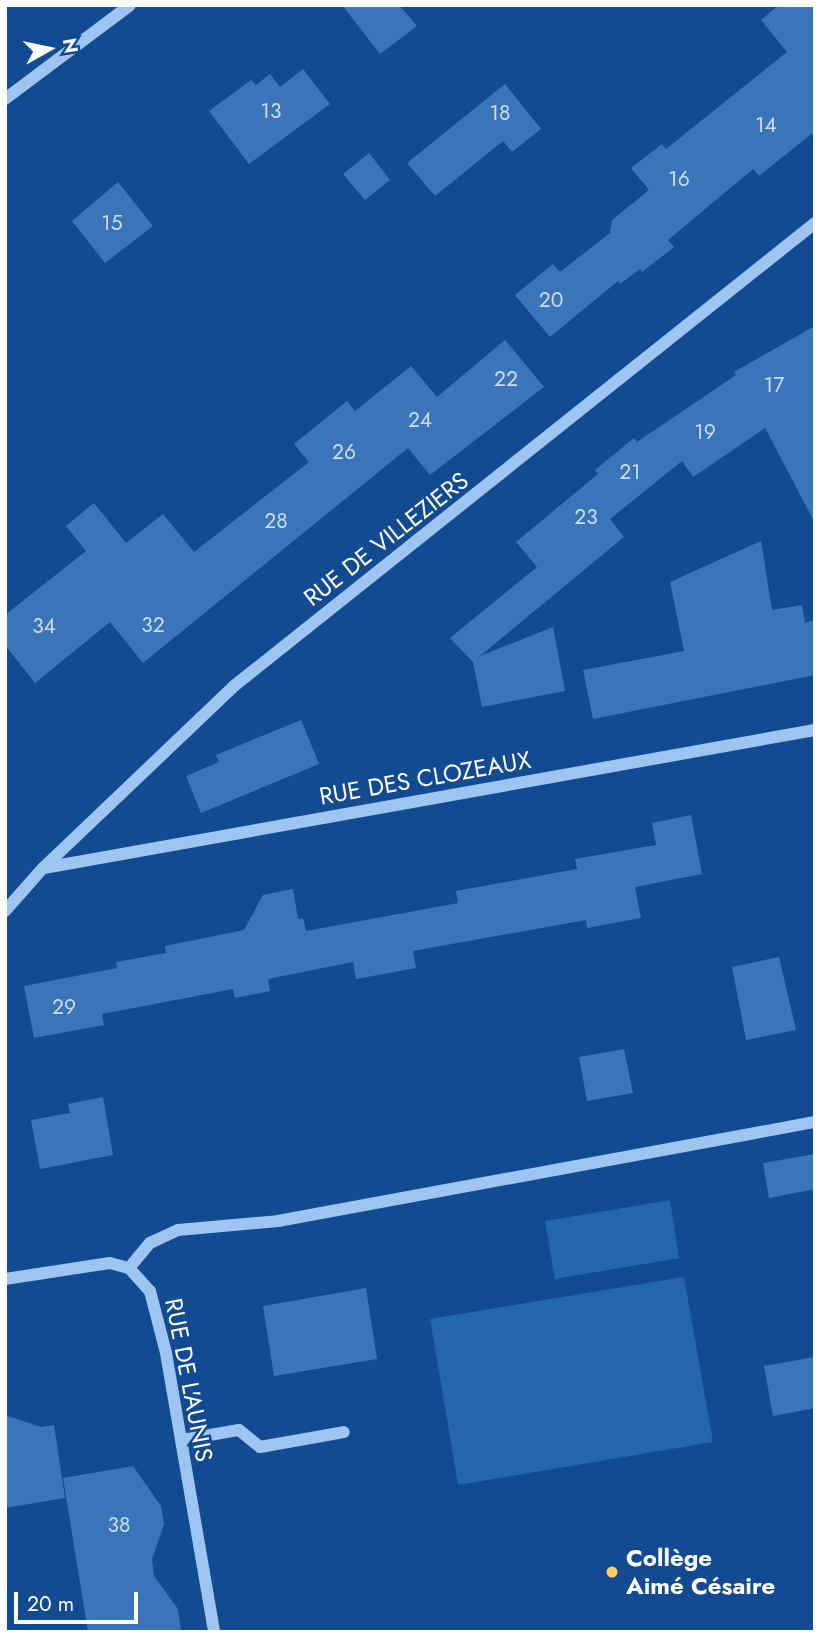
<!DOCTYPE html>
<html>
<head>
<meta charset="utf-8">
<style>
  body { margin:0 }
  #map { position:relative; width:820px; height:1637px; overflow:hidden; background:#124b91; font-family:Jost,sans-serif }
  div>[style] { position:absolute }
  .green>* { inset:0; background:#2465b0 }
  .building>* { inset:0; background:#3b75b9 }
  .minor>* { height:12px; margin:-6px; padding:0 6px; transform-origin:6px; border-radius:6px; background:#9ec5f2 }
  .dots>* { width:19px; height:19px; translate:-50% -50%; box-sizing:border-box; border:4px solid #124b91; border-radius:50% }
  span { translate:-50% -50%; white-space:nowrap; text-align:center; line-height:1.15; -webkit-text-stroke:5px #124b91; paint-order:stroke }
  .number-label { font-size:21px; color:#cedcee }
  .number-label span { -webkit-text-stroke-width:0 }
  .street-label { font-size:24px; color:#fff }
  .poi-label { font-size:24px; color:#fff; font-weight:700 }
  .left { translate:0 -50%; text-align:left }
  .frame { position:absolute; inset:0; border:7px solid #fff; pointer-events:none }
  .north { position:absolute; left:14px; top:14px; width:70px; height:70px; -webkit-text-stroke:5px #124b91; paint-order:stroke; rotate:81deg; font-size:19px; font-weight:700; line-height:28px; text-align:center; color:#fff }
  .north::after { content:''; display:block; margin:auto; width:24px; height:32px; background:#fff; clip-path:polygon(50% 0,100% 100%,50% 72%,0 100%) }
  .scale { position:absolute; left:14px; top:1592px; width:124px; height:32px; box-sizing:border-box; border:4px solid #fff; border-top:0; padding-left:9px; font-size:21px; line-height:24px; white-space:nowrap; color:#fff; -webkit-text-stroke:5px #124b91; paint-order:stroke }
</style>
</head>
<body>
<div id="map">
  <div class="green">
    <i style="clip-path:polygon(670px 1200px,679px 1258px,555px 1279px,545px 1221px)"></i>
    <i style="clip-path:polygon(684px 1277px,713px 1442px,458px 1485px,430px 1319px)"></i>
  </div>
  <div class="building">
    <i style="clip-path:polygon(342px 5px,399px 5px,417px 26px,380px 54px)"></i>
    <i style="clip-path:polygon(779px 5px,815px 5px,815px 131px,759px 176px,753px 169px,668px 240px,674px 247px,642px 272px,640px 269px,620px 284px,618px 281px,550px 337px,515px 295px,553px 264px,560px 272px,610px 233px,612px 220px,649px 190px,631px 168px,662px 144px,666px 149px,787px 52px,761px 20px)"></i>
    <i style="clip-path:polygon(303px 69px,330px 104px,249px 164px,209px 111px,251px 80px,256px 85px,270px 74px,280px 87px)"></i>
    <i style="clip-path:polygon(505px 84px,541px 129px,512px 152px,503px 141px,435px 196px,407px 163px)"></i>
    <i style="clip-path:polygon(369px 153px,390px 180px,365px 200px,343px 174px)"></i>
    <i style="clip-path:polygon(118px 182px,153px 226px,105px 263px,72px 221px)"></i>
    <i style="clip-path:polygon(815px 326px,815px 523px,765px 428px,693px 477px,682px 461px,610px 519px,624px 537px,480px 656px,553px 627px,565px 691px,482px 707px,473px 662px,450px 638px,537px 567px,516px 542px,598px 474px,595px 470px,634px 438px,637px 442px,736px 375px,734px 372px)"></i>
    <i style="clip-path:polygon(505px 340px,544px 387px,430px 475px,408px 448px,143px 663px,110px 622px,35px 683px,5px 645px,5px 615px,86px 551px,66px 526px,94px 503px,126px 543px,163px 514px,194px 552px,309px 462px,294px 444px,347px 401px,355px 411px,411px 366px,437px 397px)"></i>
    <i style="clip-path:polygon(761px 541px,772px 610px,802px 605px,805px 623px,815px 620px,815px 675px,593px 719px,583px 670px,684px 651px,670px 582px)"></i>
    <i style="clip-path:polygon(301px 720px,319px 764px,201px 813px,186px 776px,219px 762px,216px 755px)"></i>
    <i style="clip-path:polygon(691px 815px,702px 874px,635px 887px,641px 918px,587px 928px,586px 920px,413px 951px,416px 968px,356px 979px,353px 962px,268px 979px,270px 991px,235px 998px,233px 989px,102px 1014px,104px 1025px,34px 1038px,24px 986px,117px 968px,116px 962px,166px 953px,165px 946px,244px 930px,263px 895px,293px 889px,298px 919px,303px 918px,306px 931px,458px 903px,456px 891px,577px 869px,575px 859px,656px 845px,652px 823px)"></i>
    <i style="clip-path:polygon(779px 957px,796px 1030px,746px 1040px,732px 967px)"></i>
    <i style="clip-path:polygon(624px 1049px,633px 1093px,587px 1101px,579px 1057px)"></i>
    <i style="clip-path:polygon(103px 1097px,113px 1155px,40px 1169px,31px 1120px,70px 1113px,68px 1104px)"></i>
    <i style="clip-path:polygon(815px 1154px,815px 1189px,769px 1198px,763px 1163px)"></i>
    <i style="clip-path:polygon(366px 1288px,377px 1359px,274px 1376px,263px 1306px)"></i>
    <i style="clip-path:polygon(815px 1357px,815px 1408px,773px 1416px,764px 1366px)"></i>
    <i style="clip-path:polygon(5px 1415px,41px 1427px,54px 1425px,65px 1498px,5px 1508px)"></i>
    <i style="clip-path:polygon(133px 1466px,161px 1506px,164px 1524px,152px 1559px,154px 1576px,178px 1609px,181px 1632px,88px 1632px,63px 1478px)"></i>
  </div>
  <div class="minor">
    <i style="left:5px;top:99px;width:156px;rotate:-36.9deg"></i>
    <i style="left:44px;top:868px;width:783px;rotate:-10.15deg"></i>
    <i style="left:5px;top:911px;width:57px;rotate:-48.5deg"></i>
    <i style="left:43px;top:868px;width:264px;rotate:-43.6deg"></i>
    <i style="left:234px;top:686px;width:743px;rotate:-38.55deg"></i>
    <i style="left:129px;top:1268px;width:33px;rotate:-50deg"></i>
    <i style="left:150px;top:1243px;width:31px;rotate:-25deg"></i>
    <i style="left:178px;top:1230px;width:100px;rotate:-5.1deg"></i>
    <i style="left:278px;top:1221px;width:546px;rotate:-10.45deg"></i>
    <i style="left:5px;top:1279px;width:106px;rotate:-8.7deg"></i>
    <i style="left:110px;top:1263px;width:20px;rotate:15deg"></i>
    <i style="left:129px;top:1268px;width:31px;rotate:48deg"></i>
    <i style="left:150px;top:1291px;width:64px;rotate:75.5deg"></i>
    <i style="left:166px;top:1353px;width:283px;rotate:80.2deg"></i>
    <i style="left:181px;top:1440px;width:59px;rotate:-9.8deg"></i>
    <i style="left:239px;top:1430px;width:27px;rotate:39deg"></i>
    <i style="left:260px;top:1447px;width:85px;rotate:-10.1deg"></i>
  </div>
  <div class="dots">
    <i style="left:612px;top:1572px;background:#ffcf5f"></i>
  </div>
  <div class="number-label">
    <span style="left:271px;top:111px">13</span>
    <span style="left:500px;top:113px">18</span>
    <span style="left:766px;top:125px">14</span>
    <span style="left:679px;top:179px">16</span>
    <span style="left:112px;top:223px">15</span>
    <span style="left:551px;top:300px">20</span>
    <span style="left:506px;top:379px">22</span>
    <span style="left:774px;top:385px">17</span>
    <span style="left:420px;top:420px">24</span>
    <span style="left:705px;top:432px">19</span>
    <span style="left:344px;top:452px">26</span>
    <span style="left:630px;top:472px">21</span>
    <span style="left:586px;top:517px">23</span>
    <span style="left:276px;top:521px">28</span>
    <span style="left:153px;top:625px">32</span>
    <span style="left:44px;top:626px">34</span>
    <span style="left:64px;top:1007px">29</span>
    <span style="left:119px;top:1525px">38</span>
  </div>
  <div class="street-label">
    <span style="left:386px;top:539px;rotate:-38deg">RUE DE VILLEZIERS</span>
    <span style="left:425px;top:778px;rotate:-10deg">RUE DES CLOZEAUX</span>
    <span style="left:189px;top:1380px;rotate:79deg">RUE DE L'AUNIS</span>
  </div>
  <div class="poi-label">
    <span class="left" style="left:626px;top:1572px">Collège<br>Aimé Césaire</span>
  </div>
  <div class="frame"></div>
  <div class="north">N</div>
  <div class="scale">20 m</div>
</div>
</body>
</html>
